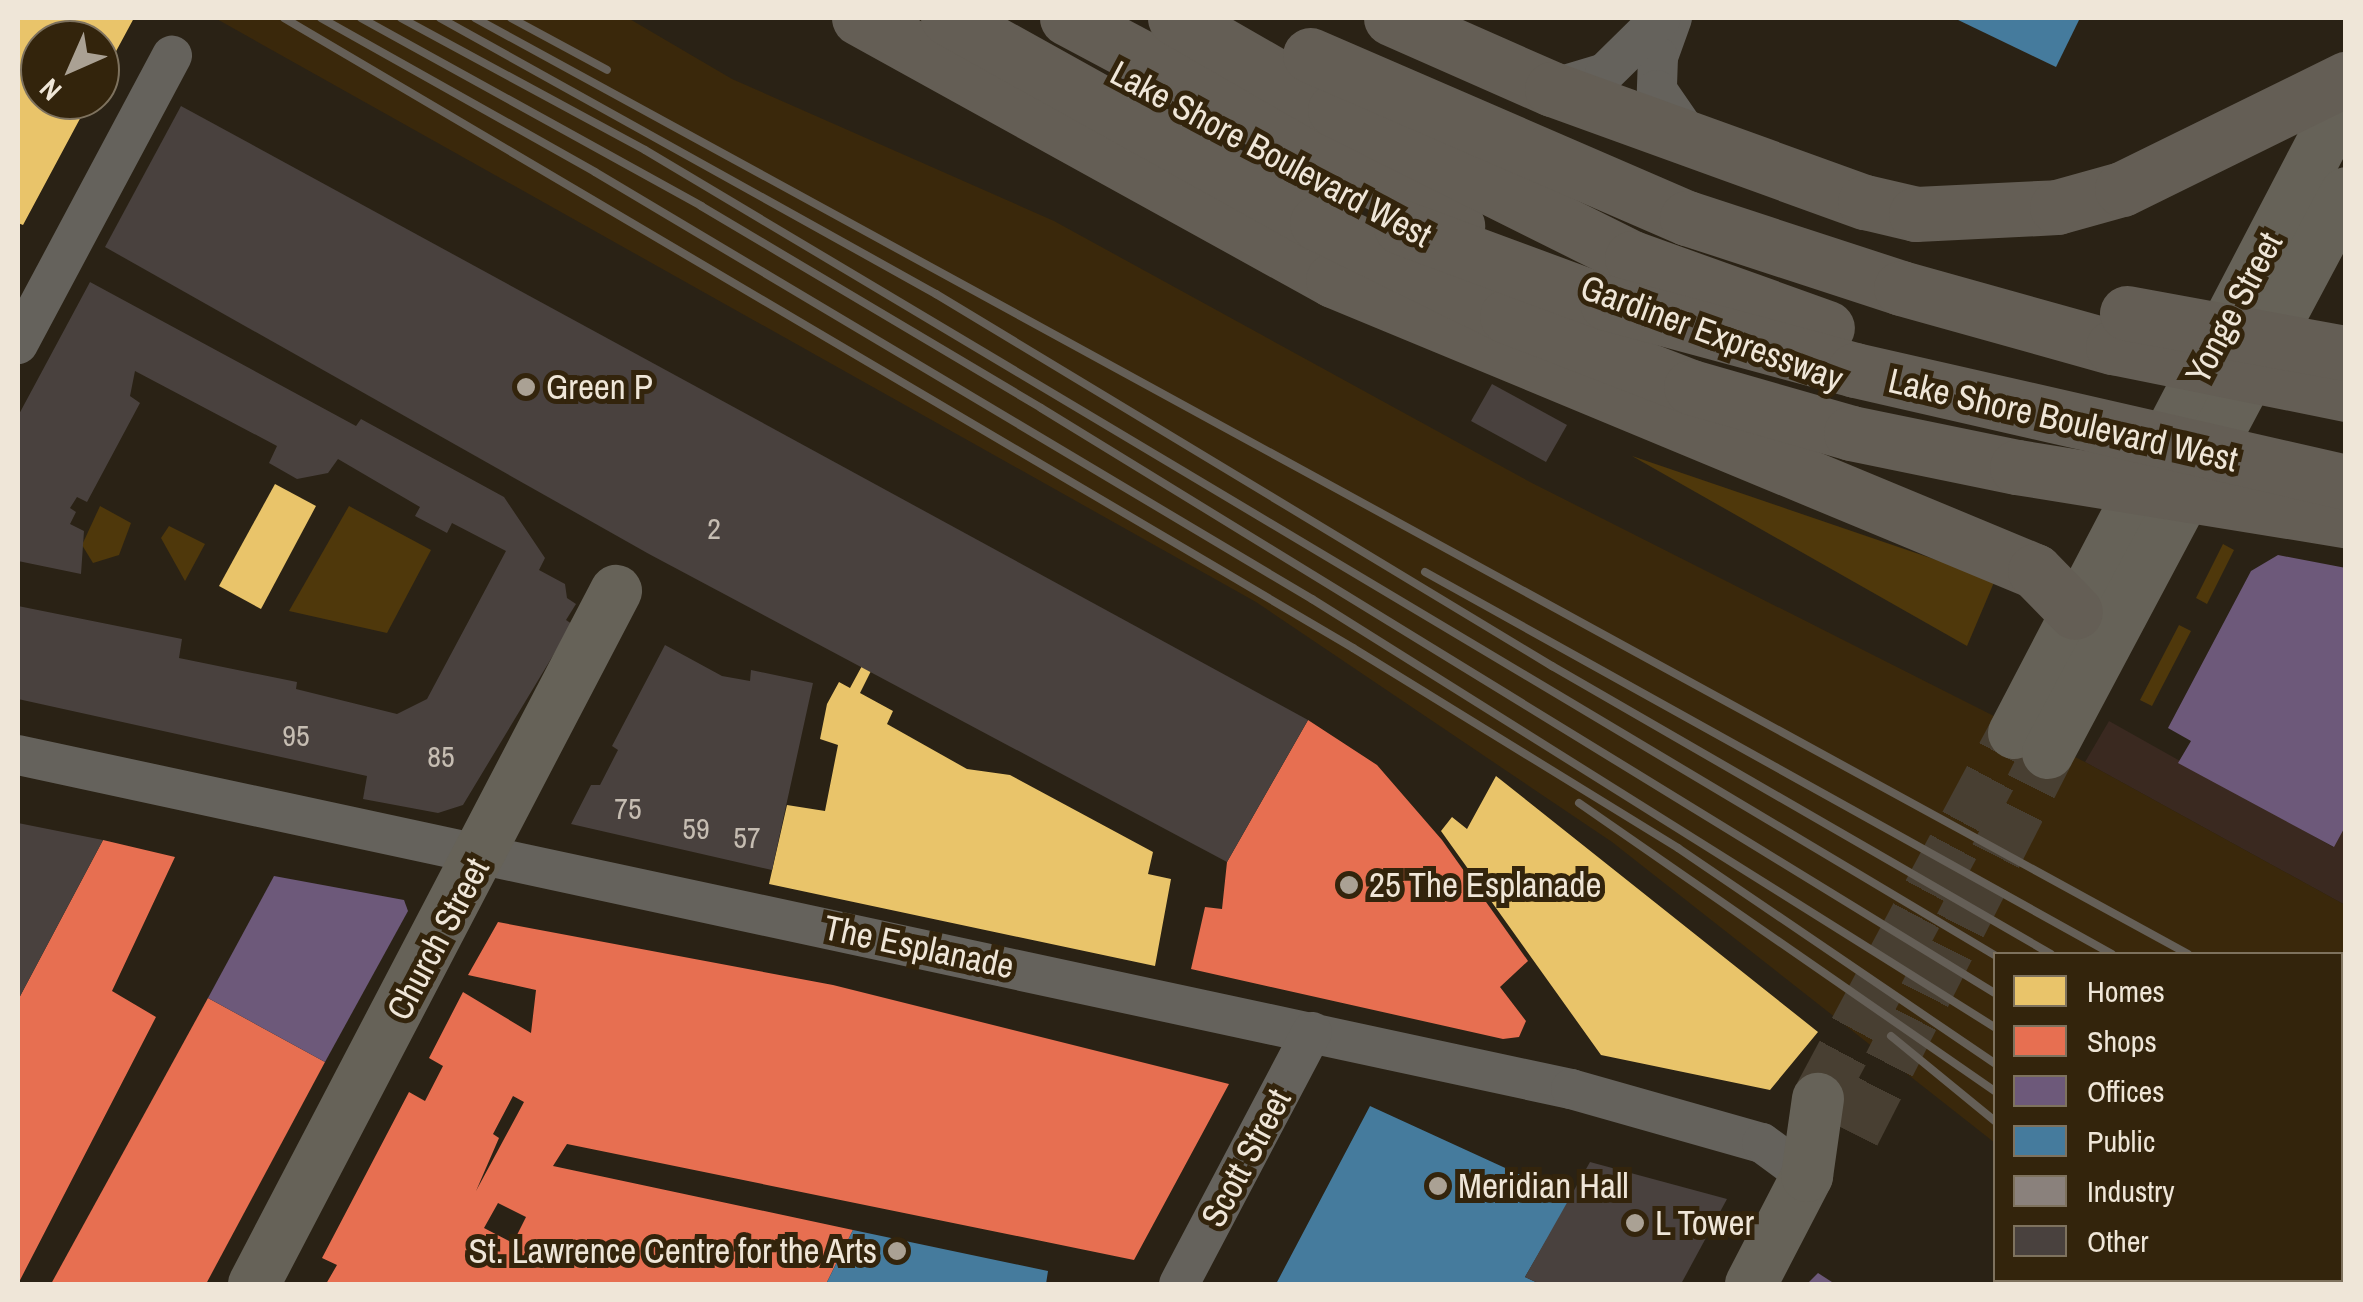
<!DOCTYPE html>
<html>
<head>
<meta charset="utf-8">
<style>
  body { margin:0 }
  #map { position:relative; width:2363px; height:1302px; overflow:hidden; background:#2a2215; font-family:"Archivo Narrow",sans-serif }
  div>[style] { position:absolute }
  .commercial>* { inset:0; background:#3a2920 }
  .built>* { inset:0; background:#3a280b }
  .green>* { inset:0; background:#4f380b }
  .homes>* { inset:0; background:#e9c46a }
  .shops>* { inset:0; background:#e76f51 }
  .offices>* { inset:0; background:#6d597a }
  .public>* { inset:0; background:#457b9d }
  .industry>* { inset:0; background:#8a817c }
  .building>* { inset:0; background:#49413e }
  .major-tunnel>* { height:52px; margin-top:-26px; transform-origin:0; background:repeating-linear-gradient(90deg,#483f32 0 52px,transparent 0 78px) }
  .minor>* { height:40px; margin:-20px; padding:0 20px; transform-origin:20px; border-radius:20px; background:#65625c }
  .major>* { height:52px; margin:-26px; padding:0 26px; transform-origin:26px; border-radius:26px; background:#666258 }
  .highway>* { height:55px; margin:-27.5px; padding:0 27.5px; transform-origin:27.5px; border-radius:27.5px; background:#645e55 }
  .rail>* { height:8px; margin:-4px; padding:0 4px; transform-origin:4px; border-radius:4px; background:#655f57 }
  .dots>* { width:28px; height:28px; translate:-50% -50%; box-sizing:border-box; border:5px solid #33240c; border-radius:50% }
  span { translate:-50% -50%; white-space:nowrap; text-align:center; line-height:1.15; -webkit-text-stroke:10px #33240c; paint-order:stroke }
  .number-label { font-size:30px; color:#c6bdb2 }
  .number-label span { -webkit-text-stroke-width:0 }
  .street-label { font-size:35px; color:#efe6d8 }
  .poi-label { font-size:35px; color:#efe6d8 }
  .left { translate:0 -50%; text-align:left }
  .right { translate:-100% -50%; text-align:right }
  .frame { position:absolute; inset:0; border:20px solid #efe6d8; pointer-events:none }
  .legend { position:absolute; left:1993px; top:952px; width:350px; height:330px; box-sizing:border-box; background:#33240c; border:2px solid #7e725e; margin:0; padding:12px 18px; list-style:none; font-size:30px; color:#efe6d8 }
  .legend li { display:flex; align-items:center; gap:20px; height:50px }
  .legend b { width:50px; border:2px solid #7e725e }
  .north { position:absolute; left:20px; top:20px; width:100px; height:100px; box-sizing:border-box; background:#33240c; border:2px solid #7e725e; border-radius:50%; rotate:225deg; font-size:28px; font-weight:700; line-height:40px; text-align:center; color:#efe6d8 }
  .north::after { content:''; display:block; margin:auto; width:35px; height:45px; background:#aaa194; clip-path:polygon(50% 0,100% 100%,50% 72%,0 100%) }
</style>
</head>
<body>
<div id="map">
  <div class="commercial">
    <i style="clip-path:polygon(2109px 721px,2333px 847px,2345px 825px,2345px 905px,2085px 762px)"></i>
  </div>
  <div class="built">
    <i style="clip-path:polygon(215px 18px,628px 18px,732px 79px,1054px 221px,1530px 482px,2085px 762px,2345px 905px,2345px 1284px,2167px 1280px,2340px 1280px,2340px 954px,1996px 954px,1995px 1143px,1612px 842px,1256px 602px)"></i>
  </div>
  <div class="green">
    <i style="clip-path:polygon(1632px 456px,1995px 580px,1967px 646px)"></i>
    <i style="clip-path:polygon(100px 506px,131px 523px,119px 555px,93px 563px,82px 545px)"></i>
    <i style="clip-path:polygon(349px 506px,431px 550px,387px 633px,289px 611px)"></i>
    <i style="clip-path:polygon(169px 526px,205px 544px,185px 581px,161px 538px)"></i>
    <i style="clip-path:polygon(2223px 544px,2234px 550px,2207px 604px,2196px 598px)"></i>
    <i style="clip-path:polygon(2179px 625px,2191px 631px,2152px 706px,2140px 700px)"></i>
  </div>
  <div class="homes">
    <i style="clip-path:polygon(18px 18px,134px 18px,100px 81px,100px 40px,40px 40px,40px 100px,90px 100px,23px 225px,18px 223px)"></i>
    <i style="clip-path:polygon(673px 463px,1053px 674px,1014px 744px,872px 669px,860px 693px,893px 711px,887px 724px,967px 769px,1010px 775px,1153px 852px,1148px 874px,1171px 879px,1155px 966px,769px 884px,787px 805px,825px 811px,838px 745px,820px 739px,827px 704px,839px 682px,850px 688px,863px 664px,607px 527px,629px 488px,645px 494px,659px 490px)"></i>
    <i style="clip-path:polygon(275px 484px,316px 506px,261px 609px,219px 586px)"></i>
    <i style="clip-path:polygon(2346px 583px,2340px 728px,2306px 762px,2282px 770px,2232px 759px,2209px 745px,2274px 617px,2311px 584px)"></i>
    <i style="clip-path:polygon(1496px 776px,1818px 1032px,1770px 1090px,1601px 1055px,1441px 831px,1452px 817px,1467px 829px)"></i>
    <i style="clip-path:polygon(936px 1037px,1007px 1073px,989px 1103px,967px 1215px,854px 1191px)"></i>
    <i style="clip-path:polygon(1109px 1076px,1195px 1113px,1123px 1239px,1047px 1205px,1070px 1101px,1094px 1105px)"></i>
  </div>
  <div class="shops">
    <i style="clip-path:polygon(1308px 720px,1377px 765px,1442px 840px,1528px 961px,1500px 987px,1526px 1021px,1519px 1037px,1503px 1039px,1191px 969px,1205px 907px,1222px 909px,1227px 862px)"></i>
    <i style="clip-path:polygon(103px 840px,175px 857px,112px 991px,156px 1017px,18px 1284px,18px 1000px)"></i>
    <i style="clip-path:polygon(evenodd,498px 922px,833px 985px,1229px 1084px,1134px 1260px,567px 1144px,553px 1166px,853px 1230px,826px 1284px,326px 1284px,337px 1265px,322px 1258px,409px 1092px,425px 1101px,443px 1066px,429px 1058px,463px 992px,531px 1033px,536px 990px,468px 975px,498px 922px,513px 1096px,524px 1102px,476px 1191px,499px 1138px,493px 1134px,513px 1096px,498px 922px,498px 1203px,526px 1217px,513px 1243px,484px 1228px,498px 1203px)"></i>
    <i style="clip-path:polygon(208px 998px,325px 1062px,206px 1284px,51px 1284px)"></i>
  </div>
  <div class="offices">
    <i style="clip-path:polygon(2278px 555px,2346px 568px,2346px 825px,2334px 847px,2178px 763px,2191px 741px,2168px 728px,2251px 571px)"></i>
    <i style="clip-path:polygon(274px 876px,404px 900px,408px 911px,325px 1062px,208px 998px)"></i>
    <i style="clip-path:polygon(1818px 1273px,1835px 1284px,1807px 1284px)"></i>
  </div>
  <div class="public">
    <i style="clip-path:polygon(1954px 18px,2080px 18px,2056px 67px)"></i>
    <i style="clip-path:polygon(1370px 1106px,1571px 1198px,1525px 1277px,1540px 1284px,1276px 1284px)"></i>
    <i style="clip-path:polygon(853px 1230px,1048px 1271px,1046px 1284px,826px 1284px)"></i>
  </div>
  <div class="industry">
    <i style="clip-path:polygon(2340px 1265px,2346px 1284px,2167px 1280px,2340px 1280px)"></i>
  </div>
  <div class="building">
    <i style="clip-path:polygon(181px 106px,1308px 720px,1227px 862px,649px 554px,105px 247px)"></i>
    <i style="clip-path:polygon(90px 282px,356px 426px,361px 419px,504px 497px,545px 558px,539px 570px,565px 584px,567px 598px,576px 604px,566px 620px,572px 624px,463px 805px,438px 813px,363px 799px,367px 776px,18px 699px,18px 606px,182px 639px,179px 658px,297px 682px,296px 689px,397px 714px,427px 699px,506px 551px,452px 523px,447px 533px,415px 516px,420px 507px,338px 459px,328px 473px,297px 479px,269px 463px,277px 446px,135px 371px,130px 396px,140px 403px,87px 502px,77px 497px,70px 508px,76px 512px,70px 524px,84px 531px,81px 574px,18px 561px,18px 416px)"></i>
    <i style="clip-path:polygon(1492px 384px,1567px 425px,1546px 462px,1471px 421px)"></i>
    <i style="clip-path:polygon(665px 645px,722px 676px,750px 681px,751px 670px,813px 683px,772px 870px,571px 824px,591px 785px,600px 785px,618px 750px,612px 746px)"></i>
    <i style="clip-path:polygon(18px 823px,103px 840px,18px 1000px)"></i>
    <i style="clip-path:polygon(1590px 1162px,1727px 1199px,1681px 1284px,1540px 1284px,1525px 1277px)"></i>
  </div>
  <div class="major-tunnel">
    <i style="left:1818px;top:1099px;width:415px;rotate:-61.8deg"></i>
    <i style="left:1854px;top:1134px;width:428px;rotate:-63deg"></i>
  </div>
  <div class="minor">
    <i style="left:1672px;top:18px;width:41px;rotate:109.7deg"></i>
    <i style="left:1658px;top:57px;width:33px;rotate:92deg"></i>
    <i style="left:1657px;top:90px;width:62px;rotate:55.5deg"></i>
    <i style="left:1552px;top:89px;width:55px;rotate:-16.8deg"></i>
    <i style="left:1605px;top:73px;width:78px;rotate:-44.5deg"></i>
    <i style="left:18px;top:344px;width:327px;rotate:-61.9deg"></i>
    <i style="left:18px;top:755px;width:1589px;rotate:12.14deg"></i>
    <i style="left:1571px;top:1089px;width:198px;rotate:15.8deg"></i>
    <i style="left:1762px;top:1143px;width:56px;rotate:36.3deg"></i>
    <i style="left:1179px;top:1284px;width:285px;rotate:-62.2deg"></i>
  </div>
  <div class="major">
    <i style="left:2014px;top:733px;width:717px;rotate:-62.43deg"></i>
    <i style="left:2048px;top:753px;width:634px;rotate:-61.98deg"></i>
    <i style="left:254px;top:1284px;width:782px;rotate:-62.42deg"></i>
    <i style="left:1751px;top:1284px;width:122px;rotate:-62.6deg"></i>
    <i style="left:1807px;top:1176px;width:78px;rotate:-81.9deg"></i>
  </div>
  <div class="highway">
    <i style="left:859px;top:18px;width:542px;rotate:28.93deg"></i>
    <i style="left:1333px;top:280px;width:760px;rotate:22.52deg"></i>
    <i style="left:2035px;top:571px;width:57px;rotate:45.7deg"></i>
    <i style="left:948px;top:18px;width:422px;rotate:29.1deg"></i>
    <i style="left:1317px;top:223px;width:212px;rotate:26.1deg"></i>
    <i style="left:1507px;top:316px;width:197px;rotate:21.1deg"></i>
    <i style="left:1691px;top:387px;width:166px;rotate:16deg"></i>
    <i style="left:1851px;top:433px;width:169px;rotate:11.6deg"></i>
    <i style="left:2017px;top:467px;width:333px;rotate:9.2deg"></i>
    <i style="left:1067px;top:18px;width:442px;rotate:28deg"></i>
    <i style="left:1175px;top:18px;width:185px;rotate:29.9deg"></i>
    <i style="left:1335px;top:110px;width:332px;rotate:26.5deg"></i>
    <i style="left:1632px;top:258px;width:207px;rotate:19.7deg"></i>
    <i style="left:1391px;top:18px;width:176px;rotate:23.8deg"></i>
    <i style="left:1552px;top:89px;width:333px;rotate:19.9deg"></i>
    <i style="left:1865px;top:202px;width:52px;rotate:13.2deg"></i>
    <i style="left:1916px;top:214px;width:141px;rotate:-2.8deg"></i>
    <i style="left:2057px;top:207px;width:67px;rotate:-15.5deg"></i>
    <i style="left:2122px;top:189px;width:250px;rotate:-26.2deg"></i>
    <i style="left:1310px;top:55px;width:411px;rotate:23.4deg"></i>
    <i style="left:1687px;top:218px;width:225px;rotate:18.1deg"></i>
    <i style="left:1901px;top:288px;width:220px;rotate:15.6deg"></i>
    <i style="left:2113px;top:347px;width:238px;rotate:11.4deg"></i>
    <i style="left:1401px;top:227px;width:220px;rotate:20.3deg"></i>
    <i style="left:1607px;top:303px;width:257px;rotate:15.1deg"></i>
    <i style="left:1855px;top:370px;width:504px;rotate:12.85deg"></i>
    <i style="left:2127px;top:313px;width:223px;rotate:10.4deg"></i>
  </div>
  <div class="rail">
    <i style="left:284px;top:18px;width:1241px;rotate:30.51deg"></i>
    <i style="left:1353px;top:648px;width:382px;rotate:31.6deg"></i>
    <i style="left:1678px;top:848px;width:384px;rotate:34.2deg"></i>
    <i style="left:321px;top:18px;width:314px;rotate:29.3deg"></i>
    <i style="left:595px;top:172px;width:835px;rotate:30.78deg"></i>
    <i style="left:1312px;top:599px;width:807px;rotate:32.1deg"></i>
    <i style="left:361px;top:18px;width:389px;rotate:28.9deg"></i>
    <i style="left:701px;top:206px;width:395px;rotate:30.7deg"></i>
    <i style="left:1041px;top:408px;width:1120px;rotate:31.53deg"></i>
    <i style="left:401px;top:18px;width:277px;rotate:28.4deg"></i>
    <i style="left:645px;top:150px;width:1573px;rotate:30.82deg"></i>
    <i style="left:440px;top:18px;width:568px;rotate:29.09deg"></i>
    <i style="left:936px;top:294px;width:720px;rotate:31.13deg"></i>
    <i style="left:1552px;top:666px;width:576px;rotate:29.99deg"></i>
    <i style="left:475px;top:18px;width:1952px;rotate:28.65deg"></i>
    <i style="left:511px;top:18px;width:109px;rotate:28.4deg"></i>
    <i style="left:1425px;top:572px;width:786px;rotate:29.08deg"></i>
    <i style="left:1579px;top:803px;width:507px;rotate:34.72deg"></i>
    <i style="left:1891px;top:1036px;width:136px;rotate:39.3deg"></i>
    <i style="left:2340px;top:1038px;width:6px;rotate:18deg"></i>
    <i style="left:2340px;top:1079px;width:7px;rotate:27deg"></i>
    <i style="left:2340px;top:1123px;width:7px;rotate:27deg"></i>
    <i style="left:2340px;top:1159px;width:7px;rotate:27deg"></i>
    <i style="left:2340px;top:1200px;width:6px;rotate:18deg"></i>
    <i style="left:2340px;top:1237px;width:7px;rotate:27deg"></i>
  </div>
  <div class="dots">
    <i style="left:526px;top:387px;background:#aaa194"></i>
    <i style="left:1349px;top:885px;background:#aaa194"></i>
    <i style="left:1438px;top:1186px;background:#aaa194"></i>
    <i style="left:1635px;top:1223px;background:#aaa194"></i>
    <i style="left:897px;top:1251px;background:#aaa194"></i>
  </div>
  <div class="number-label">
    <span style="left:714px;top:528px">2</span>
    <span style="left:296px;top:735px">95</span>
    <span style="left:441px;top:756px">85</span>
    <span style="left:628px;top:808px">75</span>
    <span style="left:696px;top:828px">59</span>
    <span style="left:747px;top:837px">57</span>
  </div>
  <div class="street-label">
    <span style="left:1271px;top:154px;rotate:28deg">Lake Shore Boulevard West</span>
    <span style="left:2234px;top:308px;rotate:-62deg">Yonge Street</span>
    <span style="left:1712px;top:333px;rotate:20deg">Gardiner Expressway</span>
    <span style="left:2063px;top:420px;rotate:13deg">Lake Shore Boulevard West</span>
    <span style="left:438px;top:939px;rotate:-62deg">Church Street</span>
    <span style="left:919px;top:947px;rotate:12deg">The Esplanade</span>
    <span style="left:1246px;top:1158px;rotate:-62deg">Scott Street</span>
  </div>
  <div class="poi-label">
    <span class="left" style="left:546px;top:387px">Green P</span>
    <span class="left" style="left:1369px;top:885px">25 The Esplanade</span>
    <span class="left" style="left:1458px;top:1186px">Meridian Hall</span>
    <span class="left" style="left:1655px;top:1223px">L Tower</span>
    <span class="right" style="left:877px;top:1251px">St. Lawrence Centre for the Arts</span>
  </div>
  <div class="frame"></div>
  <ul class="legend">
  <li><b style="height:28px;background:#e9c46a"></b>Homes</li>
  <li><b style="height:28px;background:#e76f51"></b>Shops</li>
  <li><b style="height:28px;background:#6d597a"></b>Offices</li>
  <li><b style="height:28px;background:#457b9d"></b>Public</li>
  <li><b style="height:28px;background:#8a817c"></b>Industry</li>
  <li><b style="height:28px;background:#49413e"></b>Other</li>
  </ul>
  <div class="north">N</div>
</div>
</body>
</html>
